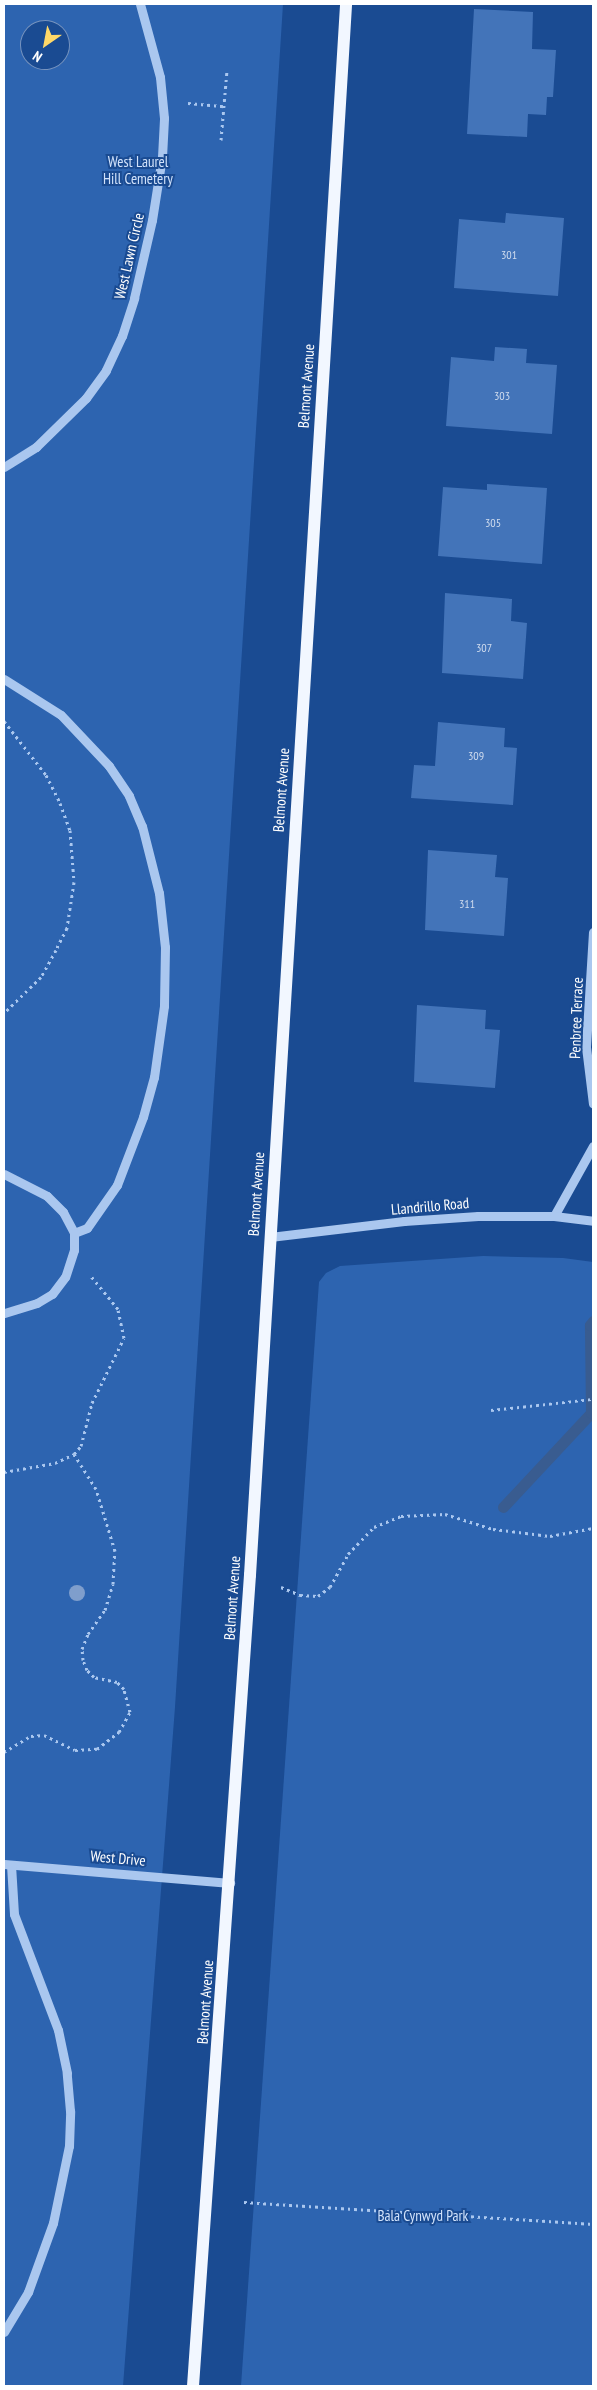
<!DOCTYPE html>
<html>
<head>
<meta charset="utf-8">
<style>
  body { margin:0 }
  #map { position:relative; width:597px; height:2390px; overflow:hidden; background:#1a4b92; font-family:"PT Sans Narrow",sans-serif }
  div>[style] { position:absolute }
  .green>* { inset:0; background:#2d64b0 }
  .stream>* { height:11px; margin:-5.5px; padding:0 5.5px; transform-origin:5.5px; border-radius:5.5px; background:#395c90 }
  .building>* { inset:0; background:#4374b9 }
  .path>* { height:3px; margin-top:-1.5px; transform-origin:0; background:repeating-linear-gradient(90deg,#aac7ef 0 2.5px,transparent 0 6.5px) }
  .minor>* { height:9px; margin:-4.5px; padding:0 4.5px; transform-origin:4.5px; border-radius:4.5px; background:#aac7ef }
  .major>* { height:12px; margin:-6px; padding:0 6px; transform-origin:6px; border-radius:6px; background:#f2f7ff }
  .trees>* { width:16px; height:16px; margin:-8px; border-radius:50%; background:#7f9ecc }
  span { translate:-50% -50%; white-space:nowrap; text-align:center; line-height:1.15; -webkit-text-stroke:4px #1a4b92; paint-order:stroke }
  .number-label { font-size:12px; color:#d0dcee }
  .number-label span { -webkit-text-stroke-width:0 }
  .park-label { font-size:15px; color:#d1e2fb }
  .street-label { font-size:15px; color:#fff }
  .frame { position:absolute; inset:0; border:5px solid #fff; pointer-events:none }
  .north { position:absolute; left:20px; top:20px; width:50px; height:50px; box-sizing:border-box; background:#1a4b92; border:1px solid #7693be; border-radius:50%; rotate:213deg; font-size:14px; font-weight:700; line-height:20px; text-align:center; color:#fff }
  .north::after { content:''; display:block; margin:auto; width:18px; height:22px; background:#ffd868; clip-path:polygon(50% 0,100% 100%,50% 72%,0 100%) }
</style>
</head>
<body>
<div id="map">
  <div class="green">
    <i style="clip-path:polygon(evenodd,4px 4px,283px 4px,175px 1707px,123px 2386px,4px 2386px,4px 4px,30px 30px,60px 30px,60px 60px,30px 60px,30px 30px)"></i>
    <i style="clip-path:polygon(483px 1256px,563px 1258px,593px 1262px,593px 2386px,241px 2386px,319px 1282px,326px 1273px,340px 1266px)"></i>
  </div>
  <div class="stream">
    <i style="left:503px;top:1507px;width:129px;rotate:-46.9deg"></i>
    <i style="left:591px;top:1413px;width:88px;rotate:-90.7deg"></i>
    <i style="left:590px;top:1325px;width:5px;rotate:-53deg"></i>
  </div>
  <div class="building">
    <i style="clip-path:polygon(474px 9px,533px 12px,532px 49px,556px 50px,553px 97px,547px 97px,546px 115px,528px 114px,527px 137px,467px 134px)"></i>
    <i style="clip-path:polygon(506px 213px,564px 218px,558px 296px,454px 288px,459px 219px,505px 223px)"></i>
    <i style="clip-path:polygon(495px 347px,527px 349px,526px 363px,557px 365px,552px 434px,446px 426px,451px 357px,494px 361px)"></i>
    <i style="clip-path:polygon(487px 484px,547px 488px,542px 564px,438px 556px,443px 487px,487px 490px)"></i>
    <i style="clip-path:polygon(445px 593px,512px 599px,511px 621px,527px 623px,523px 679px,442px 673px)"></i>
    <i style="clip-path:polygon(438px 722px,505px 728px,504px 747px,517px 748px,513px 805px,411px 798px,414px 765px,435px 766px)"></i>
    <i style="clip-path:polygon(428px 850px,497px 855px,495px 877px,508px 878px,504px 936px,425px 930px)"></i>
    <i style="clip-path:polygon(417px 1005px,486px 1010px,485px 1029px,500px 1030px,495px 1088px,414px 1082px)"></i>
  </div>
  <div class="path">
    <i style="left:188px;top:103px;width:36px;rotate:5deg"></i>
    <i style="left:221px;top:140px;width:70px;rotate:-85.1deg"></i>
    <i style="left:4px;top:721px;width:68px;rotate:52.1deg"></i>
    <i style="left:46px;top:775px;width:31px;rotate:63deg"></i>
    <i style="left:60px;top:803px;width:29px;rotate:70deg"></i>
    <i style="left:70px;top:830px;width:52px;rotate:85.6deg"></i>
    <i style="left:74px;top:882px;width:47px;rotate:98.7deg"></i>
    <i style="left:67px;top:928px;width:25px;rotate:117deg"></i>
    <i style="left:56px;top:950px;width:31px;rotate:119deg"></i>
    <i style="left:41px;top:977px;width:52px;rotate:135.8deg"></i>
    <i style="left:491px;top:1410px;width:103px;rotate:-6.2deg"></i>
    <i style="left:4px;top:1472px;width:52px;rotate:-10deg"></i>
    <i style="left:55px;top:1463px;width:21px;rotate:-25deg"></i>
    <i style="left:74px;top:1454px;width:11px;rotate:-49deg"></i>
    <i style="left:81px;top:1446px;width:44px;rotate:-75.7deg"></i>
    <i style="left:92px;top:1403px;width:72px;rotate:-63.8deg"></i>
    <i style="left:124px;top:1338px;width:30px;rotate:-102deg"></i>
    <i style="left:118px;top:1309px;width:43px;rotate:-129.3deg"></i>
    <i style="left:281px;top:1587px;width:21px;rotate:23deg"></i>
    <i style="left:300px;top:1595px;width:18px;rotate:3deg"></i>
    <i style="left:318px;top:1596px;width:15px;rotate:-37deg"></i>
    <i style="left:330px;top:1587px;width:38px;rotate:-61deg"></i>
    <i style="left:348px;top:1554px;width:37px;rotate:-46deg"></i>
    <i style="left:374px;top:1527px;width:29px;rotate:-22deg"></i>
    <i style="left:401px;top:1516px;width:44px;rotate:-2.6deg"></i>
    <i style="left:445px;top:1514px;width:50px;rotate:17.4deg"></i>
    <i style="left:493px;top:1529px;width:57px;rotate:7deg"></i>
    <i style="left:550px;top:1536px;width:44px;rotate:-10.5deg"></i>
    <i style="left:4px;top:1752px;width:31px;rotate:-31deg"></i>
    <i style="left:31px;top:1736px;width:13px;rotate:-4deg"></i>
    <i style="left:44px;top:1735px;width:34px;rotate:26deg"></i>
    <i style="left:75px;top:1750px;width:22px;rotate:-3deg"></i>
    <i style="left:97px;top:1749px;width:28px;rotate:-38deg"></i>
    <i style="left:119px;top:1732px;width:23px;rotate:-61deg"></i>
    <i style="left:130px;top:1712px;width:24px;rotate:-105deg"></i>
    <i style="left:124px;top:1689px;width:10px;rotate:-135deg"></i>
    <i style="left:117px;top:1682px;width:24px;rotate:-168deg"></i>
    <i style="left:94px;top:1677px;width:10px;rotate:-135deg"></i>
    <i style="left:87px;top:1670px;width:11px;rotate:-112deg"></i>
    <i style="left:83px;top:1660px;width:11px;rotate:-95deg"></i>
    <i style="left:82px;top:1649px;width:16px;rotate:-68deg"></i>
    <i style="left:88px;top:1634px;width:29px;rotate:-55deg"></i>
    <i style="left:105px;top:1610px;width:27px;rotate:-73deg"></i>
    <i style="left:113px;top:1584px;width:33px;rotate:-87deg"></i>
    <i style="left:115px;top:1551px;width:65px;rotate:-107deg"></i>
    <i style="left:96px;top:1489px;width:41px;rotate:-122.2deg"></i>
    <i style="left:244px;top:2202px;width:350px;rotate:3.6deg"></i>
  </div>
  <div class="minor">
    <i style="left:4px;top:467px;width:38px;rotate:-32deg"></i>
    <i style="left:36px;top:447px;width:70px;rotate:-44.4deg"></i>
    <i style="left:86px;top:398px;width:34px;rotate:-54deg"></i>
    <i style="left:106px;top:370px;width:38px;rotate:-65deg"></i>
    <i style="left:122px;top:336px;width:40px;rotate:-72deg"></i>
    <i style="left:134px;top:298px;width:80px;rotate:-77deg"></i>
    <i style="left:152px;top:220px;width:64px;rotate:-81deg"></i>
    <i style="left:162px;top:157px;width:39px;rotate:-87deg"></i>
    <i style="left:164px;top:118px;width:41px;rotate:-95.6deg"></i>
    <i style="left:160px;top:77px;width:76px;rotate:-105.3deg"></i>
    <i style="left:4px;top:679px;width:67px;rotate:32.3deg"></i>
    <i style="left:61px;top:715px;width:70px;rotate:46.7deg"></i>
    <i style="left:109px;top:766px;width:36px;rotate:56deg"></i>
    <i style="left:129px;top:796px;width:33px;rotate:67deg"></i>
    <i style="left:142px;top:826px;width:69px;rotate:75.8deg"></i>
    <i style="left:159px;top:893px;width:54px;rotate:83.7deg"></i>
    <i style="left:165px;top:947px;width:59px;rotate:91deg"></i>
    <i style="left:164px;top:1006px;width:72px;rotate:98deg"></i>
    <i style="left:154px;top:1077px;width:41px;rotate:105.4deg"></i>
    <i style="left:143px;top:1117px;width:73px;rotate:110.9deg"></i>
    <i style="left:117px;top:1185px;width:52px;rotate:124.9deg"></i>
    <i style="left:87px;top:1228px;width:14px;rotate:159deg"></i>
    <i style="left:593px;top:932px;width:115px;rotate:93.5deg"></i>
    <i style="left:586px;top:1047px;width:57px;rotate:83deg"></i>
    <i style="left:4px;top:1174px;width:48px;rotate:27.1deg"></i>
    <i style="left:47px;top:1196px;width:23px;rotate:45deg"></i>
    <i style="left:63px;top:1212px;width:24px;rotate:62deg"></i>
    <i style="left:74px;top:1233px;width:17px;rotate:90deg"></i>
    <i style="left:74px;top:1250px;width:28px;rotate:108deg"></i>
    <i style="left:65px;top:1277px;width:21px;rotate:127deg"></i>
    <i style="left:52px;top:1294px;width:17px;rotate:149deg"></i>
    <i style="left:37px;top:1303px;width:34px;rotate:163deg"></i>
    <i style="left:554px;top:1216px;width:80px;rotate:-60.9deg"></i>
    <i style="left:270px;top:1237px;width:135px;rotate:-6.8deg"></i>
    <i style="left:404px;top:1221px;width:74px;rotate:-3.9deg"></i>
    <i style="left:478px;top:1216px;width:76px"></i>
    <i style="left:554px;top:1216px;width:39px;rotate:7deg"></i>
    <i style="left:4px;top:1864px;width:227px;rotate:4.8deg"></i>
    <i style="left:4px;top:2332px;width:47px;rotate:-59deg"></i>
    <i style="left:28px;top:2292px;width:73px;rotate:-70.1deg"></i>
    <i style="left:53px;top:2223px;width:79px;rotate:-78.3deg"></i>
    <i style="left:69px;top:2146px;width:35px;rotate:-88deg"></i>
    <i style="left:70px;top:2111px;width:38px;rotate:-95deg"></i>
    <i style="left:67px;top:2073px;width:44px;rotate:-101.8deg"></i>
    <i style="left:58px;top:2030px;width:124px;rotate:-110.8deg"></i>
    <i style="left:14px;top:1914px;width:49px;rotate:-93.5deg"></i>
  </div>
  <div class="major">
    <i style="left:193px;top:2386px;width:813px;rotate:-85.98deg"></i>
    <i style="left:250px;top:1575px;width:1574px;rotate:-86.5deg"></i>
  </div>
  <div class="trees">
    <i style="left:77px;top:1593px"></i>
  </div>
  <div class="number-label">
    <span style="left:509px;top:255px">301</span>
    <span style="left:502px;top:396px">303</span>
    <span style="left:493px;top:523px">305</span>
    <span style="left:484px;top:648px">307</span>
    <span style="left:476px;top:756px">309</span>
    <span style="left:467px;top:904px">311</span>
  </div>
  <div class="park-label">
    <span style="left:138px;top:170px">West Laurel<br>Hill Cemetery</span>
    <span style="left:423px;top:2216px">Bala Cynwyd Park</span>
  </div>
  <div class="street-label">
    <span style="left:129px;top:256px;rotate:-77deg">West Lawn Circle</span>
    <span style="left:306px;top:386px;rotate:-86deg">Belmont Avenue</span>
    <span style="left:281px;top:790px;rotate:-86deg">Belmont Avenue</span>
    <span style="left:576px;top:1018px;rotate:-88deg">Penbree Terrace</span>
    <span style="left:256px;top:1194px;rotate:-86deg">Belmont Avenue</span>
    <span style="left:430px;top:1206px;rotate:-5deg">Llandrillo Road</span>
    <span style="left:232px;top:1598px;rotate:-86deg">Belmont Avenue</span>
    <span style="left:118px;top:1858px;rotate:5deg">West Drive</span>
    <span style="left:205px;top:2002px;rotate:-86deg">Belmont Avenue</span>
  </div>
  <div class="frame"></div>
  <div class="north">N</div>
</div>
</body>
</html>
